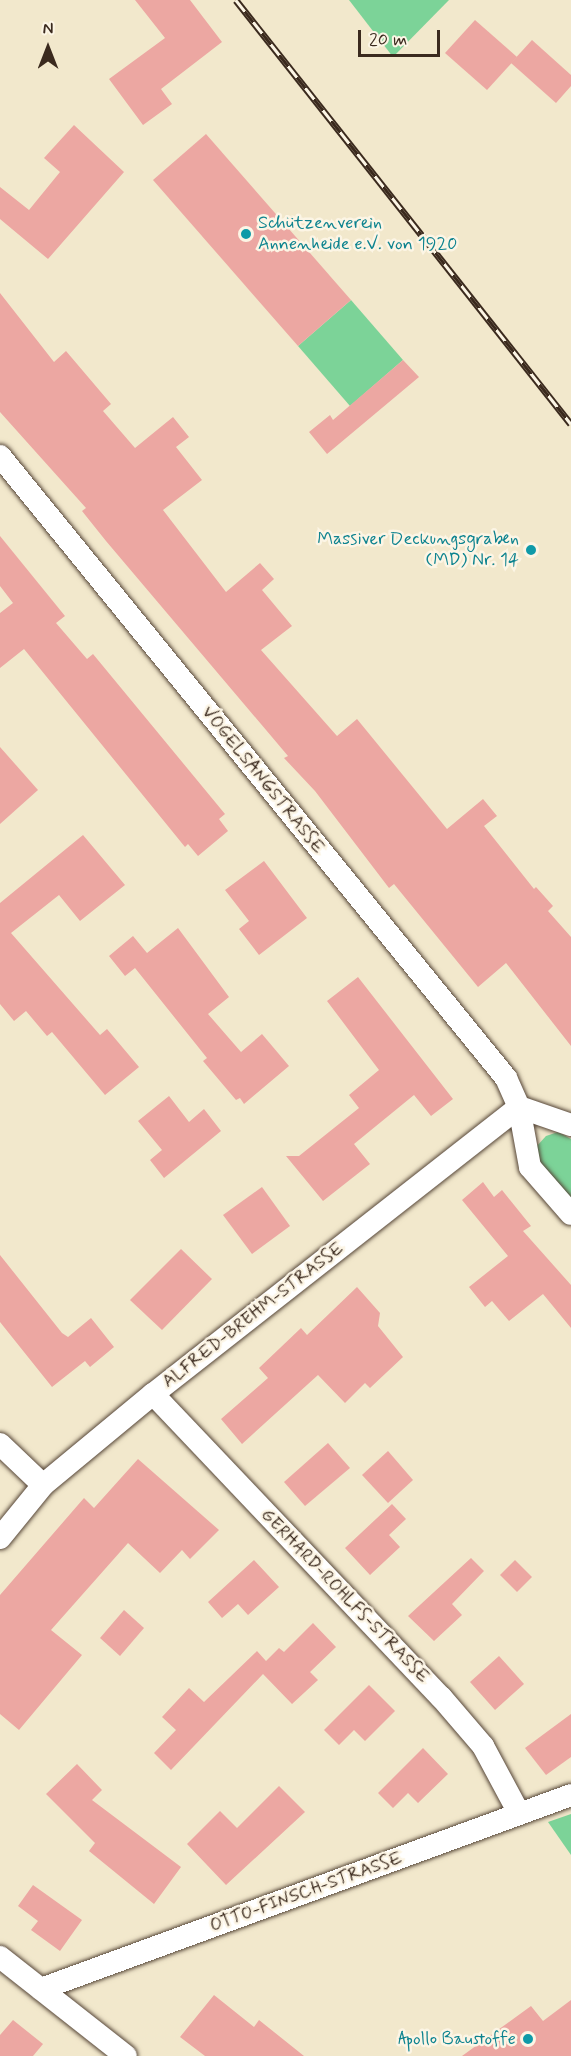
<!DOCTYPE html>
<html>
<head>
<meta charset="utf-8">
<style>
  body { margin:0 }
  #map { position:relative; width:571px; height:2056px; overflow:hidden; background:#f2e8cc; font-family:Mynerve,sans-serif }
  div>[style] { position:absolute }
  .green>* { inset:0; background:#7cd398 }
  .building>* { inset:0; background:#eca7a2 }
  .roads { filter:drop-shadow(0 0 2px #564638) drop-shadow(0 0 2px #564638) }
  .minor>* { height:22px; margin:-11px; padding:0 11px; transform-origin:11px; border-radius:11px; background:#fff }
  .rail>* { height:7px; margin-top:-3.5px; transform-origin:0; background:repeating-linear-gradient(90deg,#fcf5e5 0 14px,#3b2a1e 0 28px); box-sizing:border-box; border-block:2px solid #3b2a1e }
  .dots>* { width:16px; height:16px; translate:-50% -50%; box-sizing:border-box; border:3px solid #fcf5e5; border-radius:50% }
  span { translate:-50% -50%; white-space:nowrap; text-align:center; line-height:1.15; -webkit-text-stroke:5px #fcf5e5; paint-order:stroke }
  .culture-label { font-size:18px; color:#0d838f }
  .left { translate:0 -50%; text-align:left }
  .right { translate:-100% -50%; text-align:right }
  .street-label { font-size:18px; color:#3b2a1e }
  .north { position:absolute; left:18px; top:18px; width:60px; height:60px; -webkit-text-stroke:4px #fcf5e5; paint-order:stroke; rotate:0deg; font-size:16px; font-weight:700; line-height:24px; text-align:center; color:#3b2a1e }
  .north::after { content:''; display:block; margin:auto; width:21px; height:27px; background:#3b2a1e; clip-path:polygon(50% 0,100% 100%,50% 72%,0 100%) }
  .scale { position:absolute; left:358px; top:30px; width:82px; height:27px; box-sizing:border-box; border:3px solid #3b2a1e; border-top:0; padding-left:8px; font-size:18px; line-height:21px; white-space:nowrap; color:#3b2a1e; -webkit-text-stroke:4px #fcf5e5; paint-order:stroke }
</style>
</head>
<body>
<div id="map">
  <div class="green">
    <i style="clip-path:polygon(349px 0,449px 0,393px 57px)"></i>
    <i style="clip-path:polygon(351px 300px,403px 360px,350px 406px,298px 346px)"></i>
    <i style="clip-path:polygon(558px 1132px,571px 1139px,571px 1200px,538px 1161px,536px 1147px,546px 1136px)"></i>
    <i style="clip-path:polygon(571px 1814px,571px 1855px,548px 1822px)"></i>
  </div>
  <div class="building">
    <i style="clip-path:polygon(135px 0,190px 0,222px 42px,161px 89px,172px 104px,143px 125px,109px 79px,165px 38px)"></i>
    <i style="clip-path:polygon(475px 20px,517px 57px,487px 90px,445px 53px)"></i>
    <i style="clip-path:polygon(532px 40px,571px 75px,571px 86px,556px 103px,511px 63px)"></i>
    <i style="clip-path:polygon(74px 125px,124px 172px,48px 259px,0 219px,0 187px,29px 210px,60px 172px,44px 158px)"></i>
    <i style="clip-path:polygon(206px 134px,351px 300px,298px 346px,153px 180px)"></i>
    <i style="clip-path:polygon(0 293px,54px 362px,66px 351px,111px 404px,103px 411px,135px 448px,173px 417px,189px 437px,176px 447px,202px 480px,163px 510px,226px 592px,260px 563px,274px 579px,262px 590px,292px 626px,261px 650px,337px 736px,357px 719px,447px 829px,483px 799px,497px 816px,484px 826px,534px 889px,536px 887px,553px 906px,548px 911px,571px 937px,571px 1046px,506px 963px,478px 987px,394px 884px,389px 888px,315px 791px,284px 758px,288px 756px,106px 541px,82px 511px,86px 508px,0 412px)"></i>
    <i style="clip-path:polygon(403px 360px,419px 377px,327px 454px,309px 432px,330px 415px,333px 420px)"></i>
    <i style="clip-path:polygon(0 536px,65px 616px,56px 623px,87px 659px,93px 654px,225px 814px,219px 819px,228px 831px,198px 856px,188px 844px,185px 847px,24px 649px,0 668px,0 613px,13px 603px,0 586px)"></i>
    <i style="clip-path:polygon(0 747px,38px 790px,0 824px)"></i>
    <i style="clip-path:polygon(83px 835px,125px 885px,80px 921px,59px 895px,11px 933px,100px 1035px,107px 1029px,139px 1067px,105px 1095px,52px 1032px,47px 1036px,26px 1011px,14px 1021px,0 1004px,0 903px)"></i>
    <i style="clip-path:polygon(264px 861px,307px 918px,259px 955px,239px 929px,249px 921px,225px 890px)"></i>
    <i style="clip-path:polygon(178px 928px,229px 997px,208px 1014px,241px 1052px,262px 1034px,289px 1066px,244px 1104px,240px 1098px,236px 1100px,203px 1061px,207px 1058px,135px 968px,125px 976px,109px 956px,133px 936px,147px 953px)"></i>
    <i style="clip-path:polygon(358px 977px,453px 1099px,431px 1116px,414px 1095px,354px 1144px,370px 1164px,323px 1201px,286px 1156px,299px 1156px,359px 1108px,349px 1095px,379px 1070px,327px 1001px)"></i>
    <i style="clip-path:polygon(169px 1096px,189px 1122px,204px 1109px,221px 1131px,164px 1178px,150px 1160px,162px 1150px,138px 1121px)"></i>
    <i style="clip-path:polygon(483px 1182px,494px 1197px,502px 1190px,531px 1226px,523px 1231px,571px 1285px,571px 1328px,543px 1294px,509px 1321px,492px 1301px,485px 1307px,469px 1287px,508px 1256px,462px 1200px)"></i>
    <i style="clip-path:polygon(262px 1187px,290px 1226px,252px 1254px,223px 1215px)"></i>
    <i style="clip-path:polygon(181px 1249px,212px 1279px,162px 1330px,130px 1300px)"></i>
    <i style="clip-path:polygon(0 1255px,62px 1333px,68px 1337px,91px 1318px,114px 1347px,90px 1367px,85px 1361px,52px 1387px,0 1322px)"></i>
    <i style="clip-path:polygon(357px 1287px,380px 1313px,378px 1326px,403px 1357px,370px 1388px,365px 1383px,345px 1403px,318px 1375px,242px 1444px,221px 1419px,268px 1378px,259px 1368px,301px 1328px,307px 1335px)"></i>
    <i style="clip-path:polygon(328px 1443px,350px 1468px,305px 1506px,284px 1482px)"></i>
    <i style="clip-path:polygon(388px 1451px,413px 1480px,388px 1503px,362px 1475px)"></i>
    <i style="clip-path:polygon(138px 1459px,219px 1530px,190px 1559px,182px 1550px,160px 1573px,128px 1543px,51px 1630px,82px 1655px,19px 1730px,0 1714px,0 1595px,84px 1498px,94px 1508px)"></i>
    <i style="clip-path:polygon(392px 1504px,406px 1519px,389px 1535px,400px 1547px,370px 1575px,345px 1548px)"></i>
    <i style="clip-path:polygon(471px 1558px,484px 1571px,452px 1604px,462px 1615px,434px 1641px,408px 1616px)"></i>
    <i style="clip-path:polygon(254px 1560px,279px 1587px,248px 1615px,238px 1604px,222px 1618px,208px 1602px)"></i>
    <i style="clip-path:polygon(515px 1560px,532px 1577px,517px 1592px,500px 1575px)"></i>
    <i style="clip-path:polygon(124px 1610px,144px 1628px,120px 1656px,100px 1638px)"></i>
    <i style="clip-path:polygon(313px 1623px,336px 1647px,310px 1672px,318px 1680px,292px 1704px,263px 1674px,171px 1770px,154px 1753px,176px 1730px,162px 1717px,189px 1688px,204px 1702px,257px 1651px,266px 1661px,279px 1648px,284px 1652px)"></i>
    <i style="clip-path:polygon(499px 1656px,524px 1684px,495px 1710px,470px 1682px)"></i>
    <i style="clip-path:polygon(369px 1685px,395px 1711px,365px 1741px,354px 1730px,339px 1745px,324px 1730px)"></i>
    <i style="clip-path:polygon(571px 1714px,571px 1757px,546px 1775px,525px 1748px)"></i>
    <i style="clip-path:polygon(423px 1748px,448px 1774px,418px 1803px,408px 1793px,393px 1808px,378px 1793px)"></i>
    <i style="clip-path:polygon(77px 1764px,102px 1790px,92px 1800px,181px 1867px,154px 1904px,89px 1851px,95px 1843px,46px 1794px)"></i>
    <i style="clip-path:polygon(279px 1786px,305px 1812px,226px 1885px,187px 1844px,220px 1811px,237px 1828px)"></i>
    <i style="clip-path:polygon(33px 1885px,82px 1920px,60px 1951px,31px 1930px,38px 1921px,18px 1906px)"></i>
    <i style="clip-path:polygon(214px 1995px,254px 2027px,259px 2020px,304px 2056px,205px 2056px,180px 2037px)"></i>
    <i style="clip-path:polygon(571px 2000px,571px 2056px,462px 2056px,531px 2006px,543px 2021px)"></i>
    <i style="clip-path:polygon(13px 2020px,43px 2044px,33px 2056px,0 2056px,0 2035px)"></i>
  </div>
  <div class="roads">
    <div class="minor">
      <i style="left:0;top:456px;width:802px;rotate:50.87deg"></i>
      <i style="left:506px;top:1078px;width:32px;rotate:66deg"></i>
      <i style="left:519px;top:1107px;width:61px;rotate:79.6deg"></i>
      <i style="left:530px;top:1167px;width:62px;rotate:48.9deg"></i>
      <i style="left:519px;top:1107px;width:55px;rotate:19.1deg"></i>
      <i style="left:153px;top:1394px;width:418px;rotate:46.5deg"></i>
      <i style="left:441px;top:1697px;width:65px;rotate:49.4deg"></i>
      <i style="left:483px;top:1746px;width:76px;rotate:61.8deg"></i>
      <i style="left:0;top:1444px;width:59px;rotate:43.6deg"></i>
      <i style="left:0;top:1538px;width:68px;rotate:-50.9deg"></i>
      <i style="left:43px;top:1485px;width:143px;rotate:-39.6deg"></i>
      <i style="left:153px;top:1394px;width:465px;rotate:-38.1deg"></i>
      <i style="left:0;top:1957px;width:160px;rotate:38.2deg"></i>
      <i style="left:41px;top:1989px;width:564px;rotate:-20.1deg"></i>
    </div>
  </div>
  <div class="rail">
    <i style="left:236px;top:0;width:540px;rotate:51.69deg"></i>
  </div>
  <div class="dots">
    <i style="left:246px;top:234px;background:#0f9aa8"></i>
    <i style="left:531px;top:550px;background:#0f9aa8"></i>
    <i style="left:528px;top:2039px;background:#0f9aa8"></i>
  </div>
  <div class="culture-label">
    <span class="left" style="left:258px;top:234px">Schützenverein<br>Annenheide e.V. von 1920</span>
    <span class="right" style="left:519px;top:550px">Massiver Deckungsgraben<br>(MD) Nr. 14</span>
    <span class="right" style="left:516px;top:2039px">Apollo Baustoffe</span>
  </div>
  <div class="street-label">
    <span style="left:263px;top:780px;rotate:51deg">VOGELSANGSTRASSE</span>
    <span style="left:253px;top:1315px;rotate:-38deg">ALFRED-BREHM-STRASSE</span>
    <span style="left:345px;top:1596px;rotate:46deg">GERHARD-ROHLFS-STRASSE</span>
    <span style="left:306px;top:1892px;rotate:-20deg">OTTO-FINSCH-STRASSE</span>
  </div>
  <div class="north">N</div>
  <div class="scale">20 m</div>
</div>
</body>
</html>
